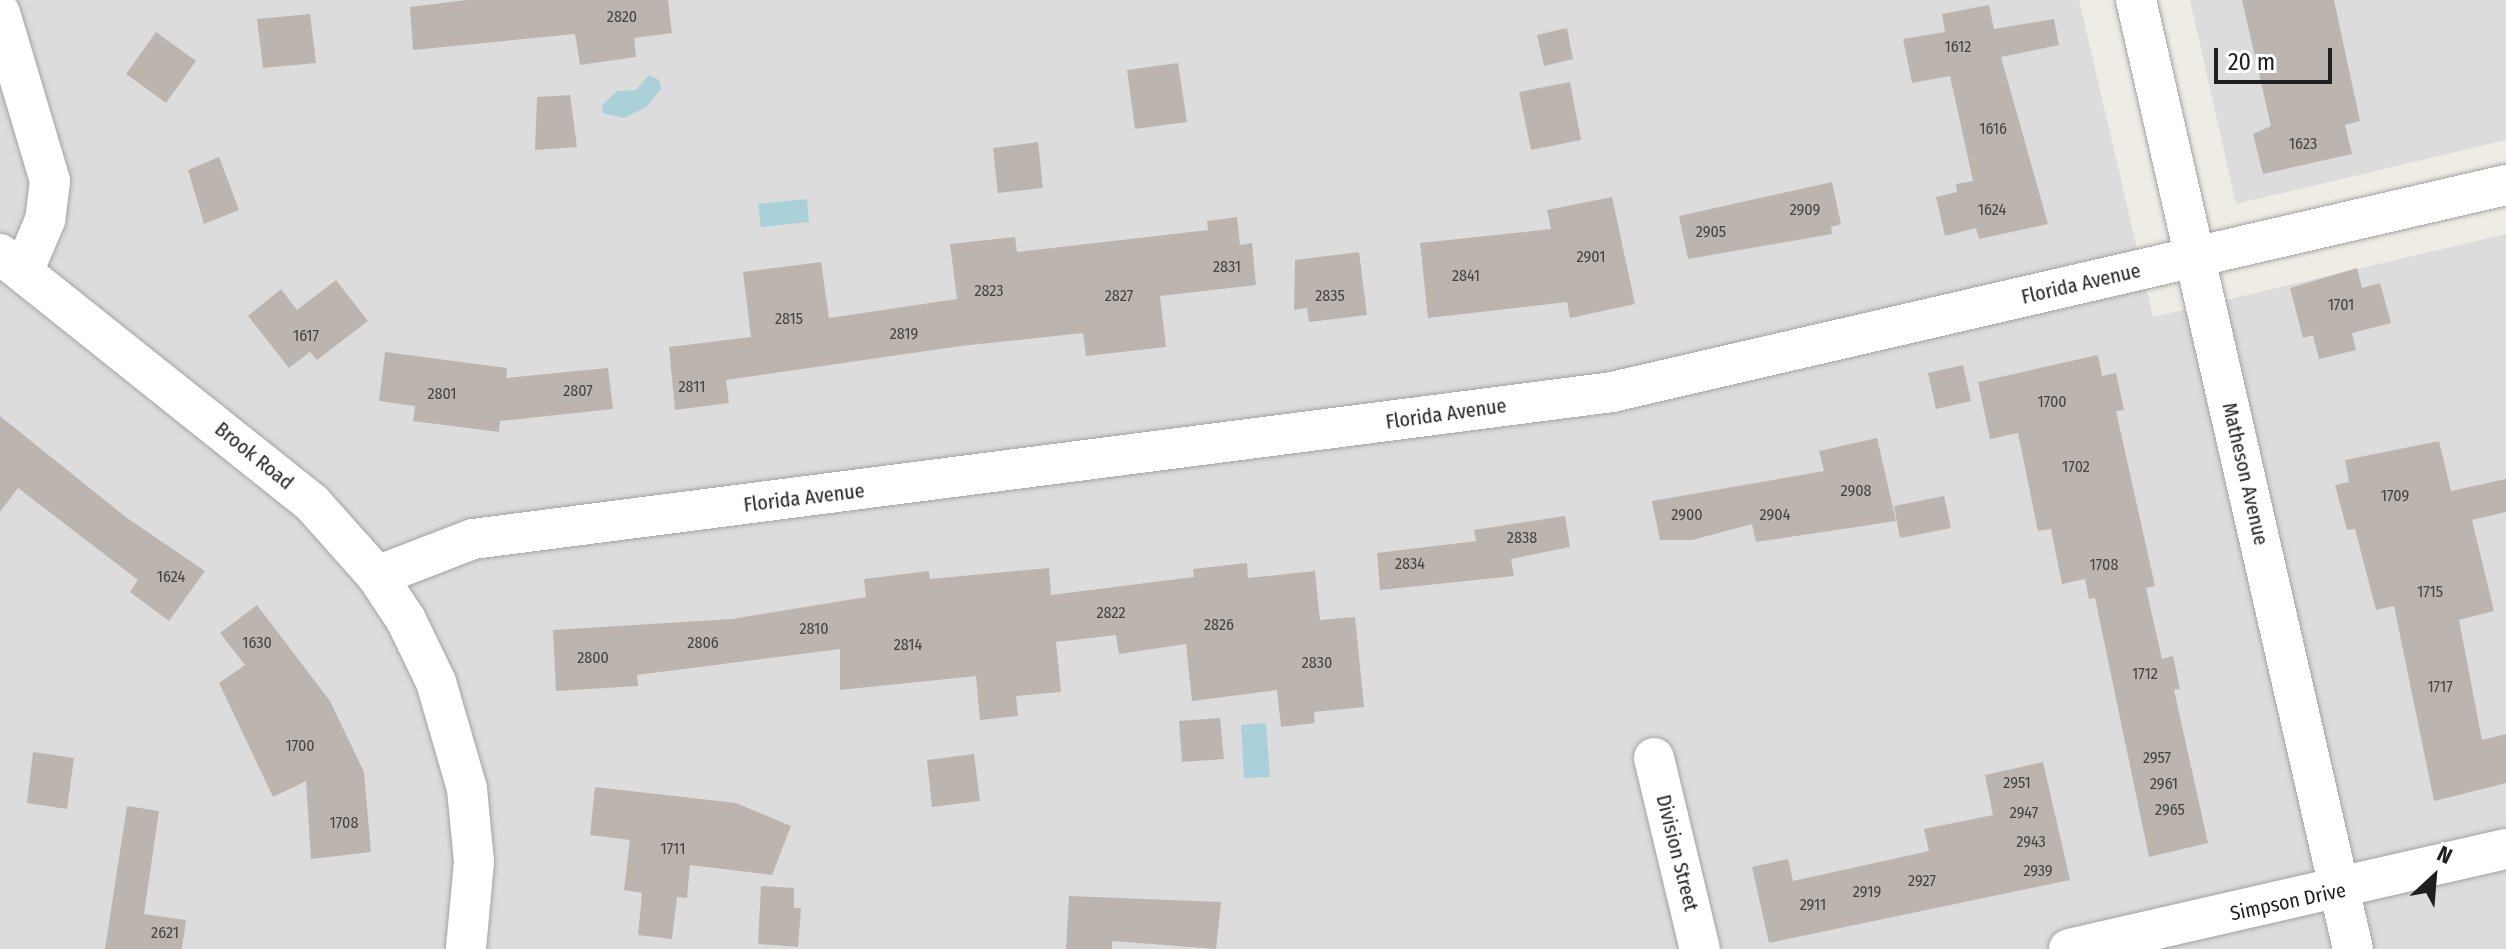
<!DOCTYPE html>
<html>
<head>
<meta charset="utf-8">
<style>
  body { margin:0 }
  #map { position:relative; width:2506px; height:949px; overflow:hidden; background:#efece6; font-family:"Fira Sans Condensed",sans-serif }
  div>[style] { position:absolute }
  .residential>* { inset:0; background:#dddcdc }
  .water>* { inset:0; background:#aad1d9 }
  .building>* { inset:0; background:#bcb5af }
  .roads { filter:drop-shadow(0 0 2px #a3a3a3) drop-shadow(0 0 2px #a3a3a3) }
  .minor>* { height:40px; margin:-20px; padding:0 20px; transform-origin:20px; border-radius:20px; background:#fff }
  span { translate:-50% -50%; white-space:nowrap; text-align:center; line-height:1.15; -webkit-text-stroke:7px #fff; paint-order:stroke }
  .number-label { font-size:16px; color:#464443 }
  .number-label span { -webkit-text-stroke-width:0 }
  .street-label { font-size:20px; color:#1f1f1f }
  .north { position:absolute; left:2394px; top:837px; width:80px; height:80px; -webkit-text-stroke:6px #fff; paint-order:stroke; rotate:26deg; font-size:22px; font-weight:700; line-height:32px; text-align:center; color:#1f1f1f }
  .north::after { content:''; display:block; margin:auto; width:28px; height:36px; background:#1f1f1f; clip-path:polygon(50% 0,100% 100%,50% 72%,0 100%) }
  .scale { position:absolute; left:2214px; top:48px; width:118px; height:36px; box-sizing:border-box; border:4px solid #1f1f1f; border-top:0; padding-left:10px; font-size:24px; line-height:28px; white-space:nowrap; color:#1f1f1f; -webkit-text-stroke:6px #fff; paint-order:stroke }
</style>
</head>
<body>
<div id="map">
  <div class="residential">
    <i style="clip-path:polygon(0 0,2079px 0,2153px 317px,2506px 234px,2506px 949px,0 949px)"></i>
    <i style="clip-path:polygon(2190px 0,2506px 0,2506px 140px,2236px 204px)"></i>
  </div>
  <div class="water">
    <i style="clip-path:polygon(649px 75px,659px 80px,661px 89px,646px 107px,624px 118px,603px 113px,602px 105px,617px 91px,636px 90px)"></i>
    <i style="clip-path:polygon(807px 199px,809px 222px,761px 227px,758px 204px)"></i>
    <i style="clip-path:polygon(1266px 723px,1270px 777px,1244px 778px,1241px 725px)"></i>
  </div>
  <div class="building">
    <i style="clip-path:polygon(467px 0,668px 0,672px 33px,634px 38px,636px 57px,580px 65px,575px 34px,413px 50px,410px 7px)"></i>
    <i style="clip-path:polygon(2242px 0,2334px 0,2360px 121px,2345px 125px,2352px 154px,2263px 174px,2253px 134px,2271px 126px)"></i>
    <i style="clip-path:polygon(1989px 5px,1994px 29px,2054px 19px,2059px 45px,2001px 57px,2048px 224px,1979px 239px,1976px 228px,1945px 236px,1936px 197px,1957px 192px,1956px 184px,1973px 181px,1950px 76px,1912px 83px,1903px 39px,1945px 32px,1942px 14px)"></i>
    <i style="clip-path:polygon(310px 14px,316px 63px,263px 68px,257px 19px)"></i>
    <i style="clip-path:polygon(1567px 28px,1573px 59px,1544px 66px,1537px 35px)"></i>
    <i style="clip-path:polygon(156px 32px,196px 61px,166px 103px,126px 74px)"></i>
    <i style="clip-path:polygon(1178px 63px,1187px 122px,1135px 129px,1127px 70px)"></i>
    <i style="clip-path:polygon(1570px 82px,1581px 140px,1531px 150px,1519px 92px)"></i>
    <i style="clip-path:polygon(570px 95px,577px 147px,535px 150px,537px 97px)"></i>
    <i style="clip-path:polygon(1038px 142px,1043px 188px,998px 193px,993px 148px)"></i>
    <i style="clip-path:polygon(219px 157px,239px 210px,204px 224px,188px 170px)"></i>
    <i style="clip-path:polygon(1832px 182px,1841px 224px,1831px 227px,1832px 234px,1688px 259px,1679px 216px)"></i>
    <i style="clip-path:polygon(1612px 197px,1635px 304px,1570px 318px,1567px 302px,1428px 318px,1420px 243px,1551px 229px,1547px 210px)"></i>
    <i style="clip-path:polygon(1237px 217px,1240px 245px,1252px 243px,1256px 285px,1160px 296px,1166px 347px,1086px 356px,1083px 333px,961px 346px,726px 380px,729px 403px,675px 410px,669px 347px,751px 337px,743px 272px,821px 262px,829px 318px,957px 299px,950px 244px,1015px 237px,1017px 252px,1208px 230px,1207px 221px)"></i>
    <i style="clip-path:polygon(1359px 252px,1367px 315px,1309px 322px,1307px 308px,1294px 310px,1295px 260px)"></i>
    <i style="clip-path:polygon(2357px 268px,2362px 288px,2380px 283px,2391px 323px,2352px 333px,2356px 350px,2319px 359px,2313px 335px,2303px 338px,2290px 288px)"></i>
    <i style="clip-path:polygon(336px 280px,368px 321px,317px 360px,310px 352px,289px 368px,248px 316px,281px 289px,297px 310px)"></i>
    <i style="clip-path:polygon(385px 352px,507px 368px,506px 378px,608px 368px,613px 409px,500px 421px,499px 432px,413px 421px,415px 406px,379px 401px)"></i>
    <i style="clip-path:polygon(2098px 355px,2102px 376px,2116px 373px,2124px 410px,2116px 411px,2155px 586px,2146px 588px,2162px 659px,2173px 656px,2180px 689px,2174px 690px,2208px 843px,2149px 857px,2095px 598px,2089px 599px,2085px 579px,2062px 584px,2051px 529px,2038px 531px,2018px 433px,1990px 439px,1978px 382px)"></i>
    <i style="clip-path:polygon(1963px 365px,1971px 401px,1936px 409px,1928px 373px)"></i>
    <i style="clip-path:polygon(0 416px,127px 518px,205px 571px,169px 621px,130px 592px,138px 580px,18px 488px,0 512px)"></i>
    <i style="clip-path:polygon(1877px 438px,1896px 521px,1756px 542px,1752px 524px,1692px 540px,1660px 540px,1652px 501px,1824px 471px,1819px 451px)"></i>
    <i style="clip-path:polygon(2439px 441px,2451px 491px,2506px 479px,2506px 512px,2472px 520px,2494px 611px,2459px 620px,2482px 740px,2506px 734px,2506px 783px,2434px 801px,2394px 606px,2376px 610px,2355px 529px,2347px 530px,2335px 485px,2349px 482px,2345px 460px)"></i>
    <i style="clip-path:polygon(1944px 496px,1951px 528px,1900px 538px,1894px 506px)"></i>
    <i style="clip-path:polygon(1565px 516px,1570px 547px,1511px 559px,1514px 576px,1380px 590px,1377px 553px,1476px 541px,1474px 530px)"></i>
    <i style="clip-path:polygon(1247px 563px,1248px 578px,1315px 571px,1320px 620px,1355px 617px,1364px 707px,1314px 712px,1315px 723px,1281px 727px,1277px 690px,1192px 701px,1186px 644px,1119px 654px,1116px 635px,1056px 642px,1061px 692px,1016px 696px,1018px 716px,980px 720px,976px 676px,840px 690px,840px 649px,637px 675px,638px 686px,556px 691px,553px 630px,732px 619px,866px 597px,864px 579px,929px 571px,930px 579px,1049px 568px,1051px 595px,1194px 577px,1193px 569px)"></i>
    <i style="clip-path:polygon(257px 605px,330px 701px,364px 772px,371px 852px,311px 859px,306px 781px,273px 797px,219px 683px,245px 665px,220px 633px)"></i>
    <i style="clip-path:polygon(1220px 718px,1224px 759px,1182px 762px,1179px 721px)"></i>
    <i style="clip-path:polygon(33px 752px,74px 758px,67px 809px,27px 803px)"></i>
    <i style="clip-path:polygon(974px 754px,980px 801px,932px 807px,927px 760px)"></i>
    <i style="clip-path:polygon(2043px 762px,2070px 880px,1769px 943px,1752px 867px,1788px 859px,1793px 881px,1929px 851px,1924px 829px,1993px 815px,1985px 775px)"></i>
    <i style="clip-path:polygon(595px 787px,736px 803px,791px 826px,772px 875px,690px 865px,687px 898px,677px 897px,672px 939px,638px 935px,642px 893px,624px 890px,630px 840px,590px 835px)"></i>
    <i style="clip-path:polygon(127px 806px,159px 811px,144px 914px,186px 920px,182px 949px,105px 949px)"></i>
    <i style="clip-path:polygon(761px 886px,794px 888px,794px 908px,801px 908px,798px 947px,758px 944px)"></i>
    <i style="clip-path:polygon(1069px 896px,1221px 902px,1216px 949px,1112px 941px,1112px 949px,1066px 949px)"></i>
  </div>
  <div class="roads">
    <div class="minor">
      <i style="left:2136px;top:0;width:973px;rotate:77.12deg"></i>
      <i style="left:0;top:13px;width:175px;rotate:73.4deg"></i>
      <i style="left:50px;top:181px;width:39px;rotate:97deg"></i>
      <i style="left:45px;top:220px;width:56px;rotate:112.9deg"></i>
      <i style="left:0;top:254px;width:399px;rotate:38.6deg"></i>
      <i style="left:312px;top:503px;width:98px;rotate:48.3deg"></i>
      <i style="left:377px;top:576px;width:53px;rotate:56.6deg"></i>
      <i style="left:406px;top:620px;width:69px;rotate:64.2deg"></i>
      <i style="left:436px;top:682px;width:111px;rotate:73.8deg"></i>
      <i style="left:467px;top:789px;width:73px;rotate:84.5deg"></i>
      <i style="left:474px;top:862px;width:87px;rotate:95.3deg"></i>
      <i style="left:377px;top:576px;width:103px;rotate:-21.1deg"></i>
      <i style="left:473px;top:539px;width:1148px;rotate:-7.35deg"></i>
      <i style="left:1612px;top:392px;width:918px;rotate:-13.04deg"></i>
      <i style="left:1654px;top:758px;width:196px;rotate:76.5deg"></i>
      <i style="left:2069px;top:949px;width:448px;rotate:-12.9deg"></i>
    </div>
  </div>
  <div class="number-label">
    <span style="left:622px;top:17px">2820</span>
    <span style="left:1958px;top:47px">1612</span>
    <span style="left:1993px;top:129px">1616</span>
    <span style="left:2303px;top:144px">1623</span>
    <span style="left:1805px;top:210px">2909</span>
    <span style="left:1992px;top:210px">1624</span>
    <span style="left:1711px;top:232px">2905</span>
    <span style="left:1591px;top:257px">2901</span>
    <span style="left:1227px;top:267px">2831</span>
    <span style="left:1466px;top:276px">2841</span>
    <span style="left:989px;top:291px">2823</span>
    <span style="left:1119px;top:296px">2827</span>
    <span style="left:1330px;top:296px">2835</span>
    <span style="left:2341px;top:305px">1701</span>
    <span style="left:789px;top:319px">2815</span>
    <span style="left:904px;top:334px">2819</span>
    <span style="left:306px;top:336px">1617</span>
    <span style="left:692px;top:387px">2811</span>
    <span style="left:578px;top:391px">2807</span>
    <span style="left:442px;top:394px">2801</span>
    <span style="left:2052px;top:402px">1700</span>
    <span style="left:2076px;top:467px">1702</span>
    <span style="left:1856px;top:491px">2908</span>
    <span style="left:2395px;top:496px">1709</span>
    <span style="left:1687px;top:515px">2900</span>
    <span style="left:1775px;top:515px">2904</span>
    <span style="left:1522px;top:538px">2838</span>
    <span style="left:1410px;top:564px">2834</span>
    <span style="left:2104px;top:565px">1708</span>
    <span style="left:171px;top:577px">1624</span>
    <span style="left:2430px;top:592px">1715</span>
    <span style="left:1111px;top:613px">2822</span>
    <span style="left:1219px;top:625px">2826</span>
    <span style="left:814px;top:629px">2810</span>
    <span style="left:257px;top:643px">1630</span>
    <span style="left:703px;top:643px">2806</span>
    <span style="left:908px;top:645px">2814</span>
    <span style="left:593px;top:658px">2800</span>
    <span style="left:1317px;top:663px">2830</span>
    <span style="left:2145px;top:674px">1712</span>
    <span style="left:2440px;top:687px">1717</span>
    <span style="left:300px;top:746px">1700</span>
    <span style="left:2157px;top:758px">2957</span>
    <span style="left:2017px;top:783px">2951</span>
    <span style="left:2164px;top:784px">2961</span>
    <span style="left:2170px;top:810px">2965</span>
    <span style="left:2024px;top:813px">2947</span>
    <span style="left:344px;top:823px">1708</span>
    <span style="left:2031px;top:842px">2943</span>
    <span style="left:673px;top:849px">1711</span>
    <span style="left:2038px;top:871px">2939</span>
    <span style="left:1922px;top:881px">2927</span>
    <span style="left:1867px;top:892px">2919</span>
    <span style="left:1813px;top:905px">2911</span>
    <span style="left:165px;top:933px">2621</span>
  </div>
  <div class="street-label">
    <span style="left:2081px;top:284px;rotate:-13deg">Florida Avenue</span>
    <span style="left:1446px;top:414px;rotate:-8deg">Florida Avenue</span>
    <span style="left:254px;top:456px;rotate:39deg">Brook Road</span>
    <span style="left:2245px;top:474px;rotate:77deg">Matheson Avenue</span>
    <span style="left:804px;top:498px;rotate:-7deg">Florida Avenue</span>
    <span style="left:1677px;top:853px;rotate:76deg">Division Street</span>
    <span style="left:2288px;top:902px;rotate:-12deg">Simpson Drive</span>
  </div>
  <div class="north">N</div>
  <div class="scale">20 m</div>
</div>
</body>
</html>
